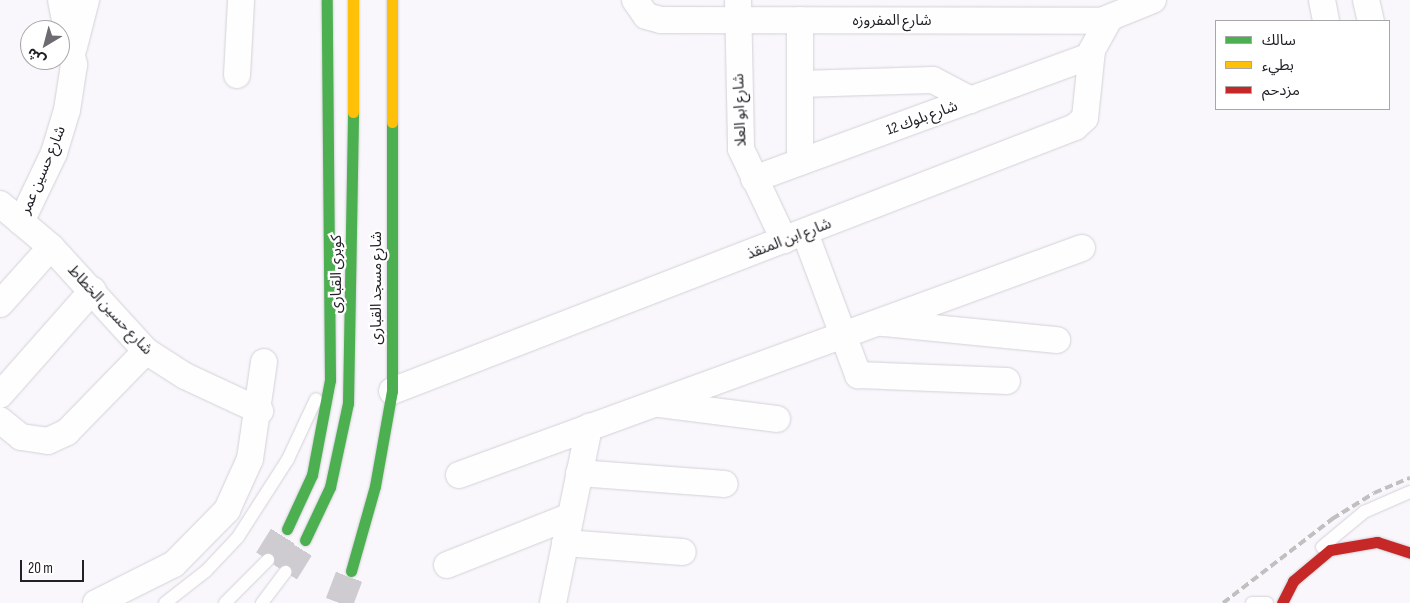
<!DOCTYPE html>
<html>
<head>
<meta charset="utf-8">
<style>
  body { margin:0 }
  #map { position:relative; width:1410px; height:603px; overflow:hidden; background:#f9f7fc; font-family:"Sofia Sans Condensed","Noto Sans Arabic",sans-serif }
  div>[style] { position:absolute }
  .secondary-tunnel>* { height:28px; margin-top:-14px; transform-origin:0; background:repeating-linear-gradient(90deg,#ceccd1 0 28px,transparent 0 42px) }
  .primary-tunnel>* { height:28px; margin-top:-14px; transform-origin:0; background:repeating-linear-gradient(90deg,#ceccd1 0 28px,transparent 0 42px) }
  .roads { filter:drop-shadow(0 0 1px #d3d1d6) drop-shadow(0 0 1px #d3d1d6) }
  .lane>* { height:12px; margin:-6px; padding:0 6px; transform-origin:6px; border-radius:6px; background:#fefeff }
  .street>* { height:26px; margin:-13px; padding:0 13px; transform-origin:13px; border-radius:13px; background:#fefeff }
  .fast>* { height:11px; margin:-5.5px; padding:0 5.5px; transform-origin:5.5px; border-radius:5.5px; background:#4caf50 }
  .slow>* { height:11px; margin:-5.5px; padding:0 5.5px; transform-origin:5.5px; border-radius:5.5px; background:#ffc107 }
  .jam>* { height:11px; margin:-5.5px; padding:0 5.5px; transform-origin:5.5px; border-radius:5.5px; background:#c62828 }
  .rail>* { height:4px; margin-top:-2px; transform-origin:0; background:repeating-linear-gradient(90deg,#c0c0c0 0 8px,transparent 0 12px) }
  span { translate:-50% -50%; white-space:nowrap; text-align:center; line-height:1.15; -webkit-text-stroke:4.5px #fff; paint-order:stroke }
  .street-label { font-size:15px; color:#222026 }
  .legend { position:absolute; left:1215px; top:20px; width:175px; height:90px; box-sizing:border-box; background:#fff; border:1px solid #a7a6a8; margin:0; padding:6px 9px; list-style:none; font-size:15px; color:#222026 }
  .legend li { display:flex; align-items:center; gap:10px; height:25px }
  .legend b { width:25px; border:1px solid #a7a6a8 }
  .north { position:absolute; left:20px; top:20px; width:50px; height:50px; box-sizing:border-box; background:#fff; border:1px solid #a7a6a8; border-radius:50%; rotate:217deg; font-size:14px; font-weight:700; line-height:20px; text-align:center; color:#222026 }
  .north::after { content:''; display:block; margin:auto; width:18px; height:22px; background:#6d6b71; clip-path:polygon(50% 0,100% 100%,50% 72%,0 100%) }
  .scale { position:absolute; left:20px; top:560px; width:64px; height:22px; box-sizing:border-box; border:2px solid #222026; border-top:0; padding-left:6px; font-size:15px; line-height:18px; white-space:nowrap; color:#222026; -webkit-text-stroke:4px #fff; paint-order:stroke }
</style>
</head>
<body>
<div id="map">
  <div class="secondary-tunnel">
    <i style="left:339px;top:603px;width:34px;rotate:-69deg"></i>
  </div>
  <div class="primary-tunnel">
    <i style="left:268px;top:560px;width:36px;rotate:-58deg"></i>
    <i style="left:285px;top:572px;width:38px;rotate:-58deg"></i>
  </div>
  <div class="roads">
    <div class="lane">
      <i style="left:1322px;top:547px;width:55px;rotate:-39.8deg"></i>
      <i style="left:1364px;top:512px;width:50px;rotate:-23.5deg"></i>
      <i style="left:165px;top:603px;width:52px;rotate:-38deg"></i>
      <i style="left:206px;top:571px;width:47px;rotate:-46.7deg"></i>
      <i style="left:238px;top:537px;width:93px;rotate:-57.3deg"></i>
      <i style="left:288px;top:459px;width:66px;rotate:-65deg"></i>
      <i style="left:225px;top:603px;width:61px;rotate:-45deg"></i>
      <i style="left:262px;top:603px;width:39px;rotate:-53deg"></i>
      <i style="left:1252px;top:603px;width:15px"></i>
    </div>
    <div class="street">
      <i style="left:635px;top:0;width:19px;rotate:55deg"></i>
      <i style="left:646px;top:16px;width:16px;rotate:15deg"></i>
      <i style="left:661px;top:20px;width:440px;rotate:0.1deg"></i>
      <i style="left:1101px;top:21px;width:56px;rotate:-22deg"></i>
      <i style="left:738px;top:0;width:149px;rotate:88.8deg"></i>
      <i style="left:741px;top:149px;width:101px;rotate:64.7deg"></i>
      <i style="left:1322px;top:0;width:21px;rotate:79deg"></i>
      <i style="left:1366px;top:0;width:22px;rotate:77deg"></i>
      <i style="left:800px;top:20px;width:142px;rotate:90deg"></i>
      <i style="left:74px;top:47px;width:49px;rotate:-75.7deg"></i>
      <i style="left:237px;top:75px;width:75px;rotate:-86.9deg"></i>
      <i style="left:800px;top:84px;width:133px;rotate:-1.7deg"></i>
      <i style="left:933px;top:80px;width:43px;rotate:27.8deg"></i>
      <i style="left:754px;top:179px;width:359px;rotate:-20.1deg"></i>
      <i style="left:0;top:204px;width:67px;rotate:40.1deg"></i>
      <i style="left:51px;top:247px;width:141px;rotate:47.6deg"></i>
      <i style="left:146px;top:351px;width:46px;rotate:32.7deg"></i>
      <i style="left:185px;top:376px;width:83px;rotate:25deg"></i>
      <i style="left:21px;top:222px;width:76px;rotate:-64.4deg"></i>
      <i style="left:54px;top:153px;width:45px;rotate:-73.2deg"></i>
      <i style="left:67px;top:110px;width:46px;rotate:-81.2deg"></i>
      <i style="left:74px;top:65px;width:66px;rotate:-101.3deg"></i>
      <i style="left:805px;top:233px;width:152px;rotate:69.5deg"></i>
      <i style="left:858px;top:375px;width:149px;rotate:2.3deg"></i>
      <i style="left:0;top:304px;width:76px;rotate:-48.2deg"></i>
      <i style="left:883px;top:323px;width:175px;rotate:5.6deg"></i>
      <i style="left:392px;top:391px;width:732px;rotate:-21.13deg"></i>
      <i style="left:1075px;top:127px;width:13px;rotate:-42deg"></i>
      <i style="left:1085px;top:118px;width:68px;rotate:-84.1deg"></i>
      <i style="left:1092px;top:50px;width:35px;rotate:-61deg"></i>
      <i style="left:0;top:395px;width:140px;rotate:-48.5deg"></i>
      <i style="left:659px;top:404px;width:119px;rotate:7.2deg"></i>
      <i style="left:0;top:420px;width:27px;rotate:39deg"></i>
      <i style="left:21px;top:437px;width:27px;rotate:8deg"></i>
      <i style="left:48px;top:441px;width:21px;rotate:-25deg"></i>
      <i style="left:67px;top:432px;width:113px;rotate:-45.7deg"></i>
      <i style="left:579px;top:473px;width:146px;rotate:4.3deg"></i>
      <i style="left:459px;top:475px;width:663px;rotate:-20.02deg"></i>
      <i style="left:565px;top:543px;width:118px;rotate:4.4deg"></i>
      <i style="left:447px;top:565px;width:133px;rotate:-21.6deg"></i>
      <i style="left:96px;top:603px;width:87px;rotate:-26.6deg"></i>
      <i style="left:174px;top:564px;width:76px;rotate:-45.5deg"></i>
      <i style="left:227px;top:510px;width:56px;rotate:-65.7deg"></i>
      <i style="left:250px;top:459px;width:98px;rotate:-81.8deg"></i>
      <i style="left:553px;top:603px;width:180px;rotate:-78.4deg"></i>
    </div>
    <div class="fast">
      <i style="left:287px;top:529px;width:60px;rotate:-65.2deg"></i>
      <i style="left:312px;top:475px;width:97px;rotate:-79.3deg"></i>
      <i style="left:330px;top:380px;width:380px;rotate:-90.5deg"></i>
      <i style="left:305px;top:540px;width:59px;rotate:-64.7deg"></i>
      <i style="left:330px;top:487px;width:86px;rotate:-77.9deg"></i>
      <i style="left:348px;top:403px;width:291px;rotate:-89deg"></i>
      <i style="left:351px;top:571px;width:88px;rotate:-74.2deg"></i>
      <i style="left:375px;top:486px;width:97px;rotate:-79.9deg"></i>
      <i style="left:392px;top:391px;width:269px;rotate:-90deg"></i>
    </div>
    <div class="slow">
      <i style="left:392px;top:0;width:122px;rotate:90deg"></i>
      <i style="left:353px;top:112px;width:112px;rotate:-90deg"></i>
    </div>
    <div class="jam">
      <i style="left:1282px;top:603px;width:25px;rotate:-63deg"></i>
      <i style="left:1293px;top:581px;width:48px;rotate:-40deg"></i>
      <i style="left:1330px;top:550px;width:48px;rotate:-9.7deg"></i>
      <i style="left:1377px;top:542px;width:35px;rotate:18deg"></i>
    </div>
  </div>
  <div class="rail">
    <i style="left:1223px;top:603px;width:138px;rotate:-37.6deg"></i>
    <i style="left:1332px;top:519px;width:49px;rotate:-31.8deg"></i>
    <i style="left:1374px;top:493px;width:39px;rotate:-23deg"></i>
  </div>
  <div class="street-label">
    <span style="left:892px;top:21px">شارع المفروزه</span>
    <span style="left:740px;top:110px;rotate:-92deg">شارع ابو العلا</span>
    <span style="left:922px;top:118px;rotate:-20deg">شارع بلوك 12</span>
    <span style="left:43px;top:170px;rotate:-67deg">شارع حسين عمر</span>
    <span style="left:789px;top:239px;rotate:-21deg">شارع ابن المنقذ</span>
    <span style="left:337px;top:274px;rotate:-90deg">كوبرى القبارى</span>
    <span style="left:377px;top:288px;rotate:-90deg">شارع مسجد القبارى</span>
    <span style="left:110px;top:310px;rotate:47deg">شارع حسين الخطاط</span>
  </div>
  <ul class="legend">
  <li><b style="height:6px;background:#4caf50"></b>سالك</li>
  <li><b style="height:6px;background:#ffc107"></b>بطيء</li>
  <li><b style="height:6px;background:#c62828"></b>مزدحم</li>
  </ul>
  <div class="north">ش</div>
  <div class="scale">20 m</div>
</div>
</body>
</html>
